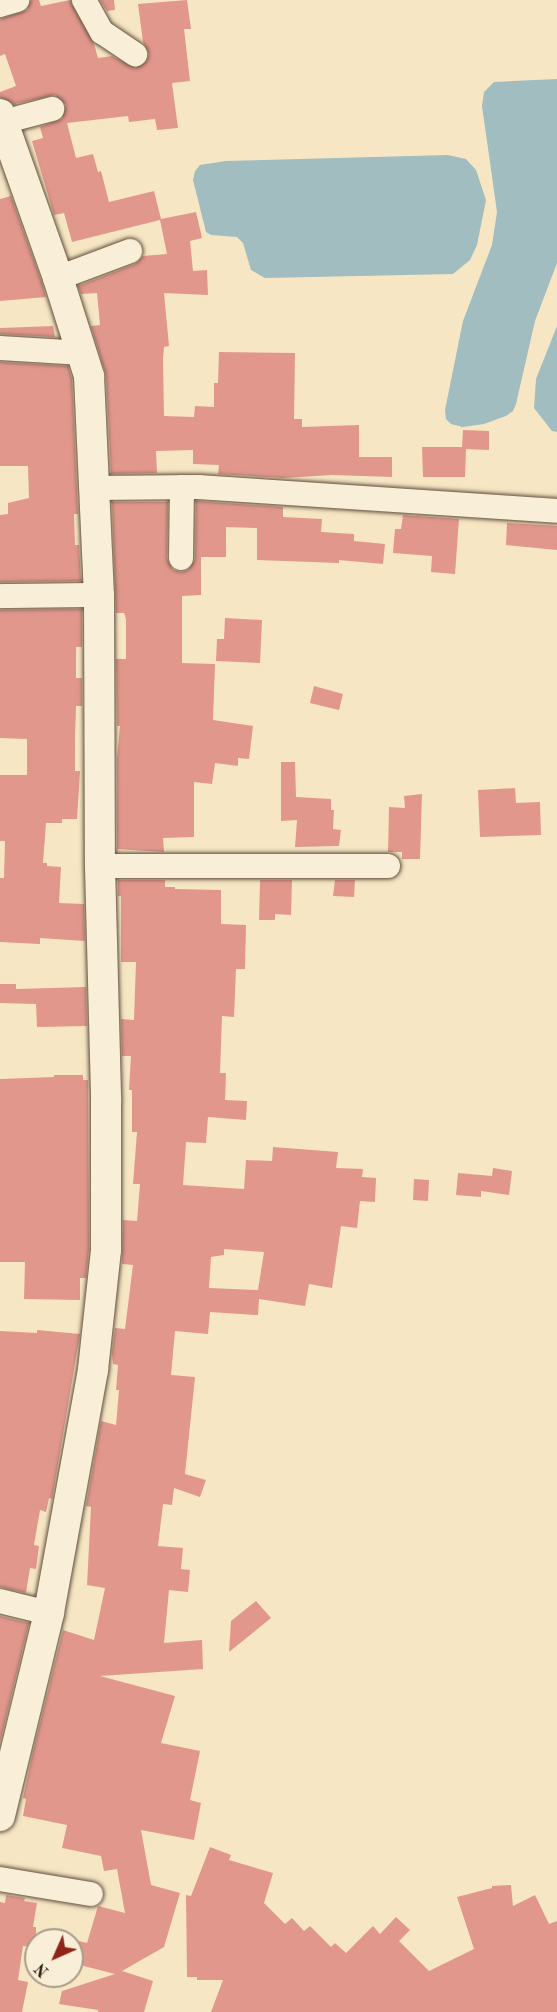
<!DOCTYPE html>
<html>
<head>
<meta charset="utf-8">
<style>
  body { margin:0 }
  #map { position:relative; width:557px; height:2012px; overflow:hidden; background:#f6e6c4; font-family:"Old Standard TT",serif }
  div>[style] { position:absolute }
  .water>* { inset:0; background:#a1bdbf }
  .building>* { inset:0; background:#e2978d }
  .roads { filter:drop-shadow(0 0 2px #604e3b) drop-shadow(0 0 2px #604e3b) }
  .minor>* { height:24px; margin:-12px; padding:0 12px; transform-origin:12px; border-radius:12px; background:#f9efd9 }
  .tertiary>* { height:30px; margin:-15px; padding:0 15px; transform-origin:15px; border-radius:15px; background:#f9efd9 }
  span { translate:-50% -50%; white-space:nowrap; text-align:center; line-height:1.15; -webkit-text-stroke:4.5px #f9efd9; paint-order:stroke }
  .north { position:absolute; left:24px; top:1928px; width:60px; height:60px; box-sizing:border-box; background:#f9efd9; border:2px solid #a89b87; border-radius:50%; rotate:225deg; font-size:16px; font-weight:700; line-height:24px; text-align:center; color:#2e1c0d }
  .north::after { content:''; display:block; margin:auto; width:21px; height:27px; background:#8f2418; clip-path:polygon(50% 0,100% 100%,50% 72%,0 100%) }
</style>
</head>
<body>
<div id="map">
  <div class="water">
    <i style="clip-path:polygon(557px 79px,557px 263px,535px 321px,516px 404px,513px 411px,506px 416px,484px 424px,463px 427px,451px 424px,446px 419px,445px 410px,463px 321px,492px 245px,497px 212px,482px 106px,484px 92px,494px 82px)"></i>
    <i style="clip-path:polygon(448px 155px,466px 159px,476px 170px,486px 200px,477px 245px,470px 260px,453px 274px,265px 278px,251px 270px,243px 243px,237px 237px,211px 235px,206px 232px,193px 180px,195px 171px,200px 165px,226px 161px)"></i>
    <i style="clip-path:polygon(557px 326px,557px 432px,552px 431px,534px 408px,536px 379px)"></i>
  </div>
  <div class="building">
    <i style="clip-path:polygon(31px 0,39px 0,41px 6px,70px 0,94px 44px,98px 58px,112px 56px,135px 68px,146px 62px,149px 54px,143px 42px,138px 4px,187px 0,191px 29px,184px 29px,190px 81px,172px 83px,178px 128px,157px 130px,155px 119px,129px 122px,128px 116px,67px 123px,76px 158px,93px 154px,98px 172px,101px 171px,109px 202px,154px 191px,161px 219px,196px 212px,202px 238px,190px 241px,193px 271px,207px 270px,208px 295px,164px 293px,169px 346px,164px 347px,163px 359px,164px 416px,194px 417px,195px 406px,214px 407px,214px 383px,218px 383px,219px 352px,295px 353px,294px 419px,302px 419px,302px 427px,359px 425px,359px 457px,392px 457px,392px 477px,332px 475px,283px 478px,218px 474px,219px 465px,193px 464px,193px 450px,156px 451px,157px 473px,111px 474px,106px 375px,91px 326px,100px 325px,97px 293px,81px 294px,78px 286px,135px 264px,143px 256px,167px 254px,160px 220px,72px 242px,64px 213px,54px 215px,32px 141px,43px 138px,40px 127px,62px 119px,66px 105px,55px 95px,14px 104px,0 97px,0 92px,16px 86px,5px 54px,0 56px,0 19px,27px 10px)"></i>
    <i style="clip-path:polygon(100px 0,114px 0,115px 10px,107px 11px)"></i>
    <i style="clip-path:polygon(11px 196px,42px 283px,46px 297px,0 301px,0 199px)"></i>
    <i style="clip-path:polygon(53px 326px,55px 337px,0 334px,0 328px)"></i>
    <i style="clip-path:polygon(0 362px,68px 366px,72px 379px,78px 514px,74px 514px,75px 545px,79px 545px,81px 581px,0 582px,0 515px,8px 514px,8px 503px,29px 498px,28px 466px,0 466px)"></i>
    <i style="clip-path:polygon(463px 430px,489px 431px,489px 450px,466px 449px,465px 477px,423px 477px,422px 447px,462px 447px)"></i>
    <i style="clip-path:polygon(196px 501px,283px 507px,283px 517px,322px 519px,321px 532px,354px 534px,354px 541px,385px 544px,383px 564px,339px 560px,339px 563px,257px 560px,257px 528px,226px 527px,226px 557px,201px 557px,201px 595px,182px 596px,182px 663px,215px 664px,213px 720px,253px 726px,249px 759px,238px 758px,238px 766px,215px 763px,212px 784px,194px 782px,194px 837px,163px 838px,164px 852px,117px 849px,117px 759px,120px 726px,117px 726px,116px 659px,126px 659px,126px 619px,124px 613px,116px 613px,112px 502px,168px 502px,167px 558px,173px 570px,181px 572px,188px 570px,195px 559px)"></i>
    <i style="clip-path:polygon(403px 515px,459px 519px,455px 574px,431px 572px,432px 556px,393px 553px,395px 529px,401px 529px)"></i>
    <i style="clip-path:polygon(507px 523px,557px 526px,557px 550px,506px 545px)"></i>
    <i style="clip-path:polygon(82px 609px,82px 647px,76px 647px,76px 678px,82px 678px,82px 706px,76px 706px,75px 738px,75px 771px,80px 771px,77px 819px,62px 819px,62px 823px,46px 823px,43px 863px,47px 863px,47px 866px,61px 867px,59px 903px,84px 904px,85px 941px,40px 938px,40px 944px,0 942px,0 878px,4px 878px,5px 841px,0 841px,0 775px,27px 775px,27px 739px,0 738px,0 610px)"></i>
    <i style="clip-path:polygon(225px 618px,262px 620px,260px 663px,216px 661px,217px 639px,224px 639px)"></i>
    <i style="clip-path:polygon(314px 686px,343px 694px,339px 710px,310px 703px)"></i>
    <i style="clip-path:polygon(281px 762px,295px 762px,296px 797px,331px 799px,331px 810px,334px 810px,333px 829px,341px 830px,339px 846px,295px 847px,297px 820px,281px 821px)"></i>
    <i style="clip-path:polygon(515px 788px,516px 803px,540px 802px,541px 835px,480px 837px,478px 790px)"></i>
    <i style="clip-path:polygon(422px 794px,420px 859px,402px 859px,402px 852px,388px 852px,389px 807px,405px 808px,404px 796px)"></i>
    <i style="clip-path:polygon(evenodd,118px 880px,165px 880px,165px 887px,175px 887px,175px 889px,221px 890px,221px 924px,246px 925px,245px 969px,236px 969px,234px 1017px,222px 1016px,220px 1073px,226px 1073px,225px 1100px,247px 1101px,246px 1120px,208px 1117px,206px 1143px,186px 1142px,183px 1185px,244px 1189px,246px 1160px,272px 1161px,273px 1147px,338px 1152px,336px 1168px,363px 1169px,362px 1177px,376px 1178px,375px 1202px,360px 1201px,357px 1228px,341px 1226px,332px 1288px,309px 1284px,305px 1306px,259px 1299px,258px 1315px,210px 1312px,208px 1334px,175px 1331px,171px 1375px,195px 1377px,185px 1474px,206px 1480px,200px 1497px,174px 1488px,172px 1505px,163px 1504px,158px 1546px,183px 1548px,181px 1569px,190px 1570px,188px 1592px,169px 1590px,164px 1643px,202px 1640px,203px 1669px,100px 1676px,175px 1696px,161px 1743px,200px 1751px,190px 1800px,201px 1803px,194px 1840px,141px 1830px,151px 1885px,180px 1893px,164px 1947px,122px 1971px,153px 1981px,144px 2012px,98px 2012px,98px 2010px,59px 2004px,62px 1991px,115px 1974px,72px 1963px,72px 1952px,75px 1940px,87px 1943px,98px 1906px,125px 1913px,117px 1869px,104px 1871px,101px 1856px,62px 1848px,67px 1825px,23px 1816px,26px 1799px,23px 1798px,33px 1752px,63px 1630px,94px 1640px,105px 1588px,87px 1585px,91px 1507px,86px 1506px,101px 1421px,116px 1425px,119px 1390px,116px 1390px,118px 1365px,113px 1364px,112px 1353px,115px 1328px,125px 1329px,133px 1265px,122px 1264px,123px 1220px,137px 1221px,140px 1184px,133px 1184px,137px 1132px,132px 1132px,132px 1090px,129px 1090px,131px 1056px,122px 1056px,121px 1019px,134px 1020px,136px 962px,121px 962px,121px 896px,118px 896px,118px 880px,224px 1249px,264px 1252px,258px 1290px,209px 1288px,211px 1257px,224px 1255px,224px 1249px)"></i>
    <i style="clip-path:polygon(260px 880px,292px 880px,291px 915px,275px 914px,275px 920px,259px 920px)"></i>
    <i style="clip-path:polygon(335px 880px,355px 880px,354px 897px,333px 896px)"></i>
    <i style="clip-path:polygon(0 984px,16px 984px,16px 989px,86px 987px,87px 1026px,37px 1027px,36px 1004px,0 1003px)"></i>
    <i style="clip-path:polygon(54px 1075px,83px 1075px,83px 1080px,88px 1080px,89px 1249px,86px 1278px,80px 1278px,80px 1300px,24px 1299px,25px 1262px,0 1262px,0 1079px,54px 1077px)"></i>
    <i style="clip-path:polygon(493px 1168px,512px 1171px,509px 1195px,481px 1191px,481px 1197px,456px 1195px,458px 1173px,492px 1176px)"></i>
    <i style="clip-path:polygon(414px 1179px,429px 1180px,428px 1201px,413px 1200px)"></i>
    <i style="clip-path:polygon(37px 1330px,80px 1334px,52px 1499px,49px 1498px,46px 1512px,40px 1510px,34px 1545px,39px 1546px,36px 1569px,30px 1568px,26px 1593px,0 1587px,0 1331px,37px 1333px)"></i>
    <i style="clip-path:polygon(256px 1601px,271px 1618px,229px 1652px,231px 1621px)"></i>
    <i style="clip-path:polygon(0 1616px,29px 1623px,0 1742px)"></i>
    <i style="clip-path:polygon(210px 1847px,231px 1855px,229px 1860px,273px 1873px,264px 1903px,285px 1924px,292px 1918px,304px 1931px,310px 1926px,331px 1947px,335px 1943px,346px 1953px,373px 1926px,380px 1934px,396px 1917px,410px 1930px,399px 1941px,429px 1971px,474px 1949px,457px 1897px,492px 1888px,492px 1886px,511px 1885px,513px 1906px,535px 1895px,549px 1924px,557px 1921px,557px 2012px,211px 2012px,223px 1980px,197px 1980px,197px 1977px,187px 1977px,186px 1895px,191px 1896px)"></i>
    <i style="clip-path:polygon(6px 1895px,25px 1898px,24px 1901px,37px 1903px,33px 1927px,36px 1927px,36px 1947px,23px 1946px,18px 1980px,28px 1982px,22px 2012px,0 2012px,0 1902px,5px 1903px)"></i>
  </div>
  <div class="roads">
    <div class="minor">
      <i style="left:84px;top:0;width:37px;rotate:61deg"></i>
      <i style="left:102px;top:32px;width:40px;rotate:34deg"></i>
      <i style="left:0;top:5px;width:18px;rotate:-16deg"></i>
      <i style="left:3px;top:122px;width:51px;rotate:-14.9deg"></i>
      <i style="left:58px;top:278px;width:77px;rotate:-20.6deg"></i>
      <i style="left:0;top:348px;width:83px;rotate:3.4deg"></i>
      <i style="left:96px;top:488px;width:102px;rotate:-0.6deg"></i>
      <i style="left:198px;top:487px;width:360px;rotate:3.8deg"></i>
      <i style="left:181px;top:558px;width:71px;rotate:-89.2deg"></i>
      <i style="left:0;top:596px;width:99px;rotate:-0.6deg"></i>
      <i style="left:100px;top:866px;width:288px"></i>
      <i style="left:0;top:1601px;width:50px;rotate:13.8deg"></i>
      <i style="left:0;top:1879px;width:92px;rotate:9.4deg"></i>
    </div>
    <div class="tertiary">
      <i style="left:0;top:114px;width:174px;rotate:70.5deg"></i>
      <i style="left:58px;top:278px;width:103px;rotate:72.4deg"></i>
      <i style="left:89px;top:376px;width:219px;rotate:87.4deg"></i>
      <i style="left:99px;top:595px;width:271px;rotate:89.8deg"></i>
      <i style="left:100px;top:866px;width:236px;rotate:88.5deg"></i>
      <i style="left:106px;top:1102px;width:148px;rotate:90deg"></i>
      <i style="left:106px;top:1250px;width:121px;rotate:96.2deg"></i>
      <i style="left:93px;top:1370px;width:247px;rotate:100.3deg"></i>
      <i style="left:49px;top:1613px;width:209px;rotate:103.6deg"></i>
    </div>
  </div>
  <div class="north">N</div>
</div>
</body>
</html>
